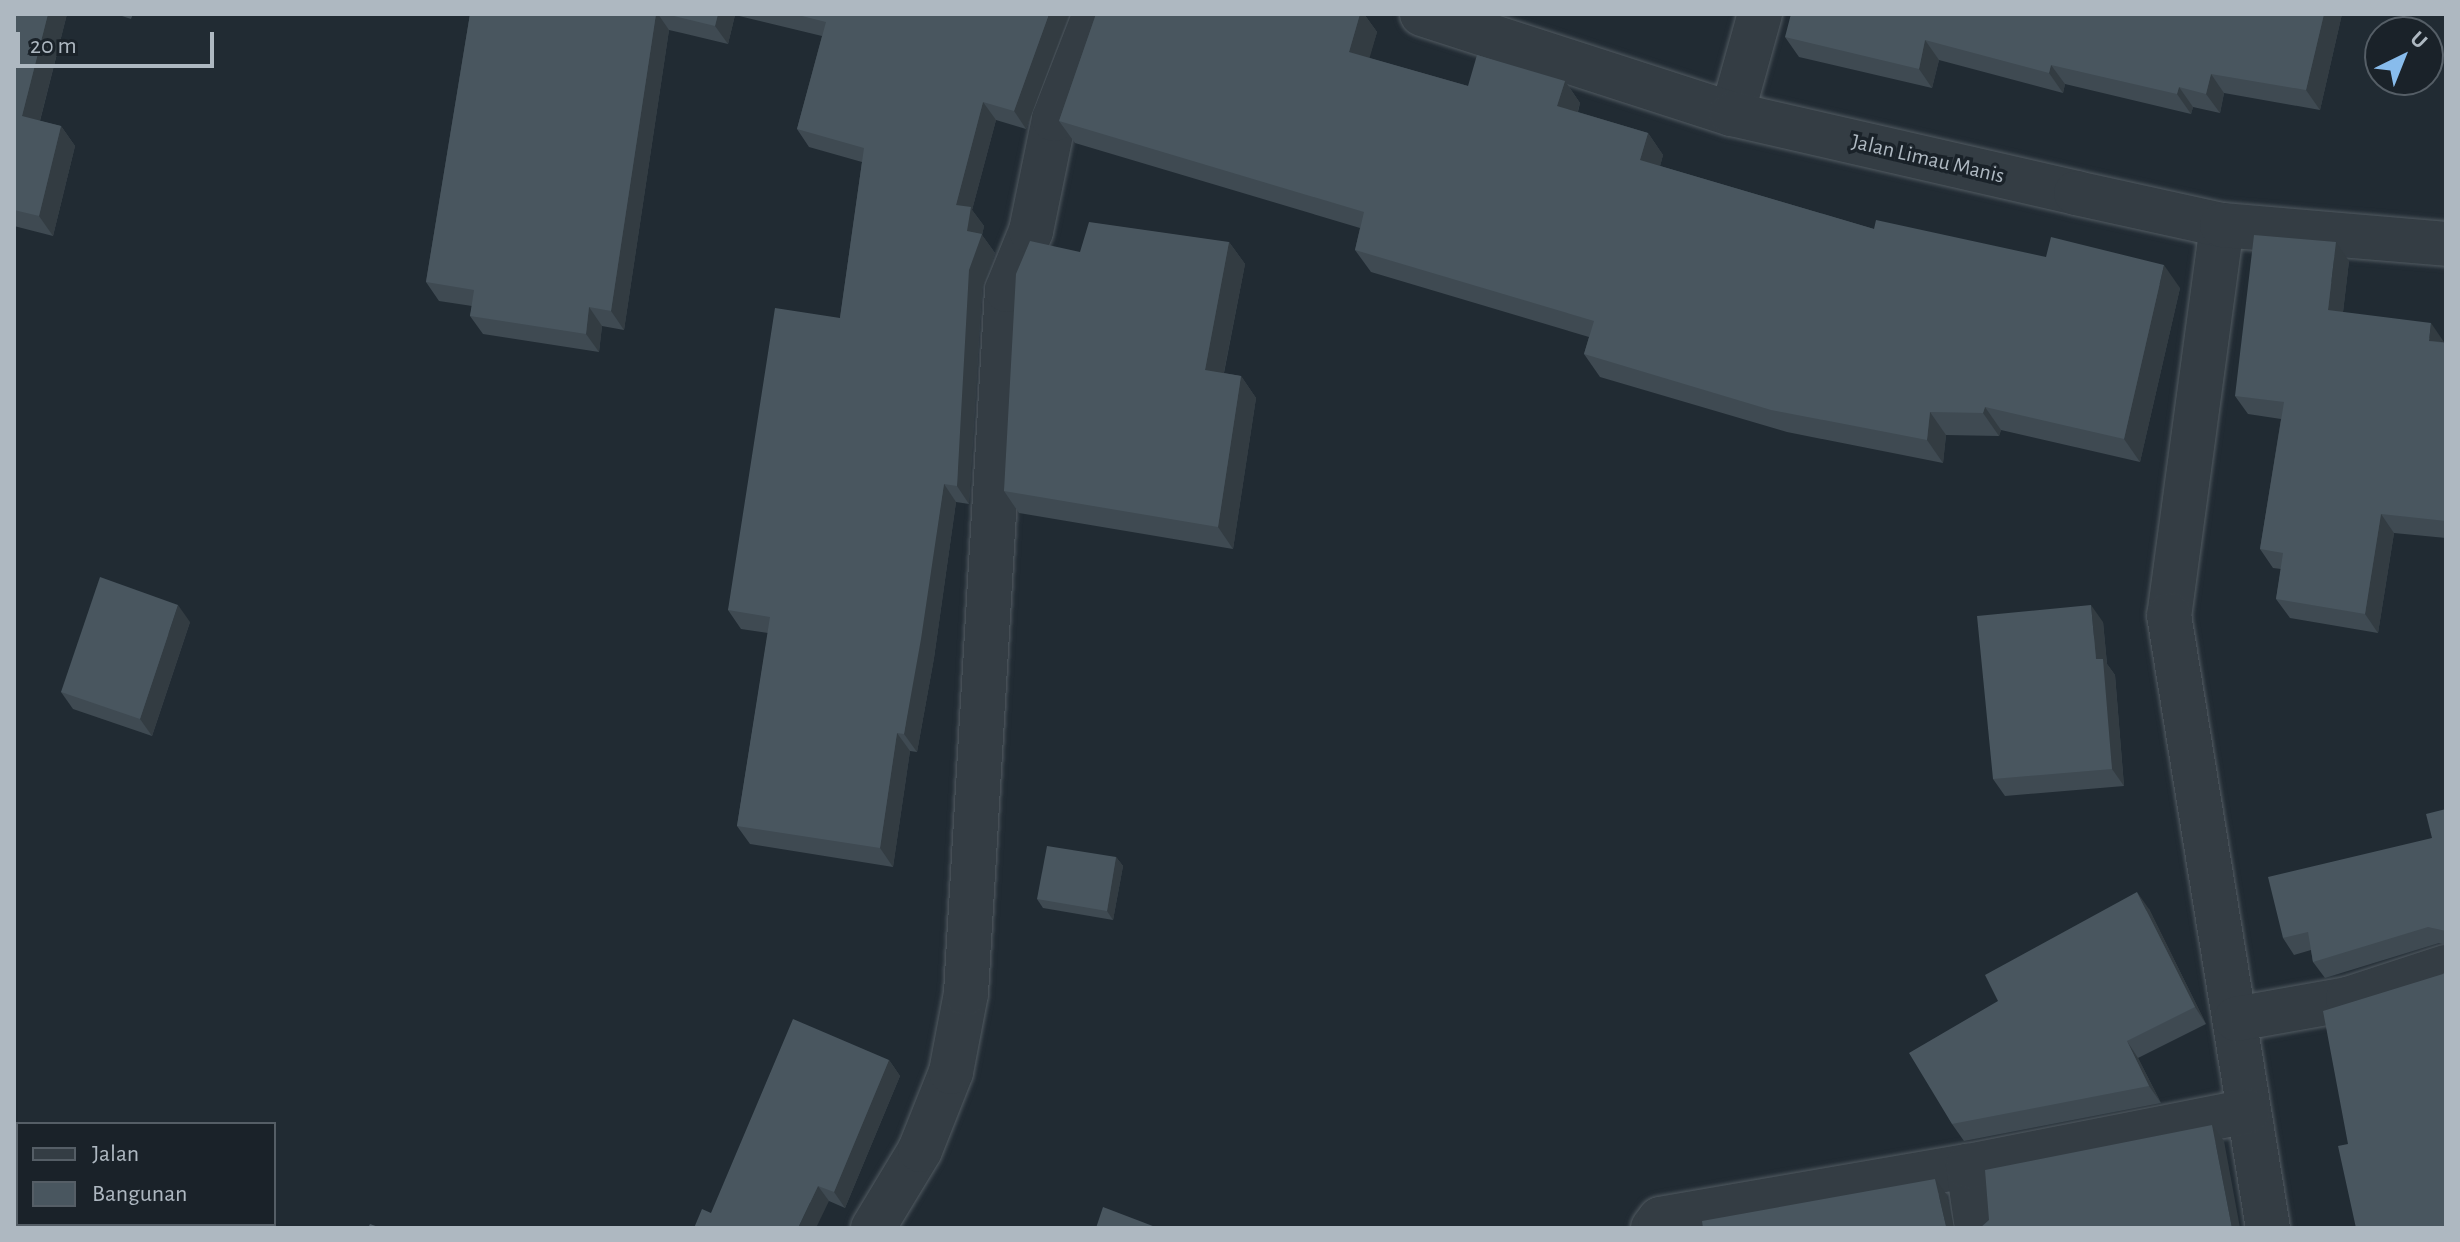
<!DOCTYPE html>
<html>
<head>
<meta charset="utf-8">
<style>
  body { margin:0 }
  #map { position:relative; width:2460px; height:1242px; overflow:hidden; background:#212b33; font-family:"Alegreya Sans",sans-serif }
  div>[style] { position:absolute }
  .roads { filter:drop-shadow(0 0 2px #525b62) drop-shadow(0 0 2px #525b62) }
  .minor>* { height:44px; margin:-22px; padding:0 22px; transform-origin:22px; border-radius:22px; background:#343d44 }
  .tertiary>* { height:44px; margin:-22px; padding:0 22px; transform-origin:22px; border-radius:22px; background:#343d44 }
  .wall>* { inset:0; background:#3f4a52 }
  .shaded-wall>* { inset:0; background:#333c42 }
  .building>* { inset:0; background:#49565f }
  span { translate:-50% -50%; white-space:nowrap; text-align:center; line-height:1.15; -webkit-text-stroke:7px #1a2229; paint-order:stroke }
  .street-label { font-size:22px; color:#aeb8c1 }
  .frame { position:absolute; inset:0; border:16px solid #aeb8c1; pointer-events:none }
  .legend { position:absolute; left:16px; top:1122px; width:260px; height:104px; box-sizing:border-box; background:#1a2229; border:2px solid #555e66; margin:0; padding:10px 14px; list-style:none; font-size:24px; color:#aeb8c1 }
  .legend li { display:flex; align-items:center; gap:16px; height:40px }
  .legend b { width:40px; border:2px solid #555e66 }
  .north { position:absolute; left:2364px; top:16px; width:80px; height:80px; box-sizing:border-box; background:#1a2229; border:2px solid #555e66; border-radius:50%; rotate:43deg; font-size:22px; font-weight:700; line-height:32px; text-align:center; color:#aeb8c1 }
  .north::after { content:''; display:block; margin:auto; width:28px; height:36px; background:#88bcec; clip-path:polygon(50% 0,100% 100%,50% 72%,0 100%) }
  .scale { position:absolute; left:16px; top:32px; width:198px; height:36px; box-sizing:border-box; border:4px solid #aeb8c1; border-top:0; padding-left:10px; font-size:24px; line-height:28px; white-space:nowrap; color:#aeb8c1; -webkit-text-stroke:6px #1a2229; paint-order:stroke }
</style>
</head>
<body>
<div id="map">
  <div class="roads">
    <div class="minor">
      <i style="left:1732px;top:114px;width:104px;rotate:-74.4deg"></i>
      <i style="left:2222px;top:225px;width:394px;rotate:97.7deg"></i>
      <i style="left:2169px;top:615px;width:621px;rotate:80.83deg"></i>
      <i style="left:2236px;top:1019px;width:114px;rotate:-10.1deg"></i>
      <i style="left:2348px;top:999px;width:103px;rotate:-18.1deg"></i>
      <i style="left:873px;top:1228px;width:91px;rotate:-58.9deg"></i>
      <i style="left:920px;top:1150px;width:84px;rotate:-68.3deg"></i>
      <i style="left:951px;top:1072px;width:80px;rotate:-79.2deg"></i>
      <i style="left:966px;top:993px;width:704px;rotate:-86.66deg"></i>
      <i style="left:1007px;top:290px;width:64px;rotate:-67.9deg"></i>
      <i style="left:1031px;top:231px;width:114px;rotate:-78.4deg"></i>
      <i style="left:1054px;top:119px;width:113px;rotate:-68.7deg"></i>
      <i style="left:1653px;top:1228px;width:11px;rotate:-52deg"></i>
      <i style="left:1660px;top:1219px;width:313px;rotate:-9.8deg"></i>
      <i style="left:1977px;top:1228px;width:63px;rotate:-98.3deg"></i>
      <i style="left:1968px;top:1166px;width:285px;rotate:-11.1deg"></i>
    </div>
    <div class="tertiary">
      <i style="left:1422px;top:14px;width:326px;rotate:17.9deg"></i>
      <i style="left:1732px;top:114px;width:353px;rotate:12.9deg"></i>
      <i style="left:2076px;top:193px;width:149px;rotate:12.4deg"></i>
      <i style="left:2222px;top:225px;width:225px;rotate:4.8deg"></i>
    </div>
  </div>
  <div class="wall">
    <i style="clip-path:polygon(14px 14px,67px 14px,40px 121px,61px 126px,75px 146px,53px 236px,14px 226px)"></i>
    <i style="clip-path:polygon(116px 14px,133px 14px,131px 19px)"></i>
    <i style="clip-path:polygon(470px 14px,1069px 14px,1026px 129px,996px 120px,972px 210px,984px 226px,982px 235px,995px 253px,982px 289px,969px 504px,956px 502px,934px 658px,917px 752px,910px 751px,893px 867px,750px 844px,737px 826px,768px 633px,741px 629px,728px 610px,840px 318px,862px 162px,809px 147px,797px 129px,822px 36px,735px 15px,728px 44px,669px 30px,624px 330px,602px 326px,599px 352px,483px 334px,470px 316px,472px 306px,439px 301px,426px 282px)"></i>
    <i style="clip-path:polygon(1096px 14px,1364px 14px,1377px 32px,1369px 58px,1468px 86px,1565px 81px,1580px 103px,1578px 112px,1648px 133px,1663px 155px,1660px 166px,1874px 229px,2180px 288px,2140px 462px,2001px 430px,1999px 436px,1946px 435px,1943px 463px,1787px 432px,1600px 377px,1584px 354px,1589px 337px,1371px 272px,1355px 250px,1360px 228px,1075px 143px,1059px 121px)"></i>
    <i style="clip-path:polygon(2342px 14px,2320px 110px,2224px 93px,2220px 113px,2193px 107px,2191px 114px,2065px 84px,2063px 93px,1939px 60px,1932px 88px,1799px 57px,1785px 37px)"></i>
    <i style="clip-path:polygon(1229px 242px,1245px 264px,1224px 373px,1241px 376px,1256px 398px,1233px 549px,1019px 513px,1004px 491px,1080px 252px)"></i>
    <i style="clip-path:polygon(2349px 261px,2343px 312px,2446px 343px,2446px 538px,2394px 533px,2378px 633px,2290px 618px,2276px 599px,2281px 569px,2273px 568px,2260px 549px,2281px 419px,2248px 414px,2235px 396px)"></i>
    <i style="clip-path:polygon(190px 622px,152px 736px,73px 709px,61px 692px)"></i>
    <i style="clip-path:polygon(2103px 622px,2107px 664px,2115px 675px,2124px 786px,2005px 796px,1993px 779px)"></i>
    <i style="clip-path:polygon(2446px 809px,2446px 945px,2439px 943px,2325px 978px,2313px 962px,2311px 950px,2294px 955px,2283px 938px,2432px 838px)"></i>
    <i style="clip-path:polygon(1116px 857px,1123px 866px,1113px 920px,1043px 908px,1037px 899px)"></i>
    <i style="clip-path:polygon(2149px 909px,2206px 1024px,2138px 1058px,2161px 1103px,1964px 1141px,1952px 1124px,1998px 1001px)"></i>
    <i style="clip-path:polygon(889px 1060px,900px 1076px,845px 1208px,829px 1201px,711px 1213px)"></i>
  </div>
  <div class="shaded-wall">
    <i style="clip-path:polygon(48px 14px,67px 14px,36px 136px,22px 116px)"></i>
    <i style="clip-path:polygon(656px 14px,658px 14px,669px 30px,624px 330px,611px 311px)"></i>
    <i style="clip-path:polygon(718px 14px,735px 15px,728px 44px,715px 26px)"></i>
    <i style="clip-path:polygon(1049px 14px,1069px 14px,1026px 129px,1014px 111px)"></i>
    <i style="clip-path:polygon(1360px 14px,1364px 14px,1377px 32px,1365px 74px,1349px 52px)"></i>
    <i style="clip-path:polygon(2324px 14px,2342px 14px,2320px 110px,2306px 90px)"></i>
    <i style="clip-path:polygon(1925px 40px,1939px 60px,1932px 88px,1919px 69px)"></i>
    <i style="clip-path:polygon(2051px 65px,2065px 84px,2063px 93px,2049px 73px)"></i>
    <i style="clip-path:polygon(2211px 74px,2224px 93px,2220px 113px,2206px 94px)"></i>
    <i style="clip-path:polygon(1565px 81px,1580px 103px,1573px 128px,1557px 106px)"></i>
    <i style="clip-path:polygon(2179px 87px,2193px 107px,2191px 114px,2177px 94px)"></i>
    <i style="clip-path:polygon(983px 102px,996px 120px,972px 210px,984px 226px,982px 235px,995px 253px,982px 289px,969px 504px,957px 486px,967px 231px,956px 205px)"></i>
    <i style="clip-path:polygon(61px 126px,75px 146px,53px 236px,39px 216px)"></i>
    <i style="clip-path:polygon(1648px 133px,1663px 155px,1656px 182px,1640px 160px)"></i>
    <i style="clip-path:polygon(1229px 242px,1245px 264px,1220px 392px,1205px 370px)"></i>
    <i style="clip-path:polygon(2336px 242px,2349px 261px,2341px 329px,2328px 310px)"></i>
    <i style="clip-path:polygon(2164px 265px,2180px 288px,2140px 462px,2124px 439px)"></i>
    <i style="clip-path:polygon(589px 307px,602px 326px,599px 352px,586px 334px)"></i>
    <i style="clip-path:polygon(2431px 323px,2444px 342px,2429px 341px)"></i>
    <i style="clip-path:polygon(1241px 376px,1256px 398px,1233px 549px,1218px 527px)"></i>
    <i style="clip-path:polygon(1985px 407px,2001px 430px,1999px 436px,1983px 413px)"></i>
    <i style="clip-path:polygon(1930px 412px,1946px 435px,1943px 463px,1927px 440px)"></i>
    <i style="clip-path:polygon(944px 484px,956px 502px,934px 658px,917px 752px,904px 734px)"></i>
    <i style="clip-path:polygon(2381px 514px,2394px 533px,2378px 633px,2365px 614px)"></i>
    <i style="clip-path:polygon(178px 605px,190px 622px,152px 736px,140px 719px)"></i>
    <i style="clip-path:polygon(2091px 605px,2103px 622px,2107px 664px,2115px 675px,2124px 786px,2112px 769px,2096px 659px)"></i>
    <i style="clip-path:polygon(897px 733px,910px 751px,893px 867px,880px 848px)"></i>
    <i style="clip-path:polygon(1116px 857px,1123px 866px,1113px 920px,1107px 911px)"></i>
    <i style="clip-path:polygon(2137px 892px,2149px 909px,2206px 1024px,2195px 1007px)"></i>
    <i style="clip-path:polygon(2127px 1041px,2138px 1058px,2161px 1103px,2149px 1086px)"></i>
    <i style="clip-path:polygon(889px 1060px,900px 1076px,845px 1208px,834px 1192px)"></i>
    <i style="clip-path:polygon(2212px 1125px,2224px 1141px,2240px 1228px,2232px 1228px)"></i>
    <i style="clip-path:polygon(1935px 1179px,1947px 1195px,1954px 1228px,1947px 1228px,1946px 1226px)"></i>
    <i style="clip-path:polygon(818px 1186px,829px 1201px,816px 1228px,798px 1228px)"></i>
    <i style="clip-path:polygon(141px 1224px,166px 1224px,164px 1228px,140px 1228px)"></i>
  </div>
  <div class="building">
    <i style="clip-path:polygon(14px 14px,48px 14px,22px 116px,61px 126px,39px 216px,14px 210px)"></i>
    <i style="clip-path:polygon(470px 14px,656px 14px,611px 311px,589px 307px,586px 334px,470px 316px,474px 290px,426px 282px)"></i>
    <i style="clip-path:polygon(666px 14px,718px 14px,715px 26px)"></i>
    <i style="clip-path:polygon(794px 14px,1049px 14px,1014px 111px,983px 102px,956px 205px,971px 207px,967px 231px,982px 234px,969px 270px,957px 486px,944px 484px,921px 639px,904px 734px,897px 733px,880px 848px,737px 826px,770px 617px,728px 610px,775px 308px,840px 318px,864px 148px,797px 129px,826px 22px)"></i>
    <i style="clip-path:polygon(1096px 14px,1360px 14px,1349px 52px,1468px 86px,1477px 55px,1565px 81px,1557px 106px,1648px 133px,1640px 160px,1874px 229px,1876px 220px,2046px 257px,2051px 237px,2164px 265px,2124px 439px,1985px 407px,1983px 413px,1930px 412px,1927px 440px,1771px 410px,1584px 354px,1594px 321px,1355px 250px,1364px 212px,1059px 121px)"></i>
    <i style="clip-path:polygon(1791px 14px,2324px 14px,2306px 90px,2211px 74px,2206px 94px,2179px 87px,2177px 94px,2051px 65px,2049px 73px,1925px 40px,1919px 69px,1785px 37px)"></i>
    <i style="clip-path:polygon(1089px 222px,1229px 242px,1205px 370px,1241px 376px,1218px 527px,1004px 491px,1016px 274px,1030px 241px,1080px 252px)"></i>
    <i style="clip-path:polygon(2254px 235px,2336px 242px,2328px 310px,2431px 323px,2429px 341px,2446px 343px,2446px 521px,2381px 514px,2365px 614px,2276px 599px,2283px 553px,2260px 549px,2284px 402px,2235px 396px)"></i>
    <i style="clip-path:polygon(100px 577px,178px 605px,140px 719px,61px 692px)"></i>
    <i style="clip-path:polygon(2091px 605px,2096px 659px,2103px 659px,2112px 769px,1993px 779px,1977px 616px)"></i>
    <i style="clip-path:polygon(2446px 809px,2446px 931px,2428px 927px,2313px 962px,2308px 932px,2283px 938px,2268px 877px,2432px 838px,2426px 814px)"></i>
    <i style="clip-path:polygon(1047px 846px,1116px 857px,1107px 911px,1037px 899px)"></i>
    <i style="clip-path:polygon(2137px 892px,2195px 1007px,2127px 1041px,2149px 1086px,1952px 1124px,1909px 1053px,1998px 1001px,1985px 975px)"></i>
    <i style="clip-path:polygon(2446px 971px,2446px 1228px,2356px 1228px,2338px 1146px,2348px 1144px,2323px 1011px,2443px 974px)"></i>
    <i style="clip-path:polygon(793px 1019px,889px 1060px,834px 1192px,818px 1186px,798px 1228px,694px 1228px,702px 1209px,711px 1213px)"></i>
    <i style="clip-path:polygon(2212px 1125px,2232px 1228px,1980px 1228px,1989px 1220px,1985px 1170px)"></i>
    <i style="clip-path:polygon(14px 1127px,18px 1128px,18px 1224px,141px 1224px,140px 1228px,14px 1228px)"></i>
    <i style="clip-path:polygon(1935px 1179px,1946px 1226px,1949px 1228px,1703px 1228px,1702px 1221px)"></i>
    <i style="clip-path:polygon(1103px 1207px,1158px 1228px,1096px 1228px)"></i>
    <i style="clip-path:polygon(370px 1224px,381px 1228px,368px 1228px)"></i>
  </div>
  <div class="street-label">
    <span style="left:1928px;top:159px;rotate:13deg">Jalan Limau Manis</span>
  </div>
  <div class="frame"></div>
  <ul class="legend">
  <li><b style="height:10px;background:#343d44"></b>Jalan</li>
  <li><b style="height:22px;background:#49565f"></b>Bangunan</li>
  </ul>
  <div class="north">U</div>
  <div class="scale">20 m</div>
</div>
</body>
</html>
